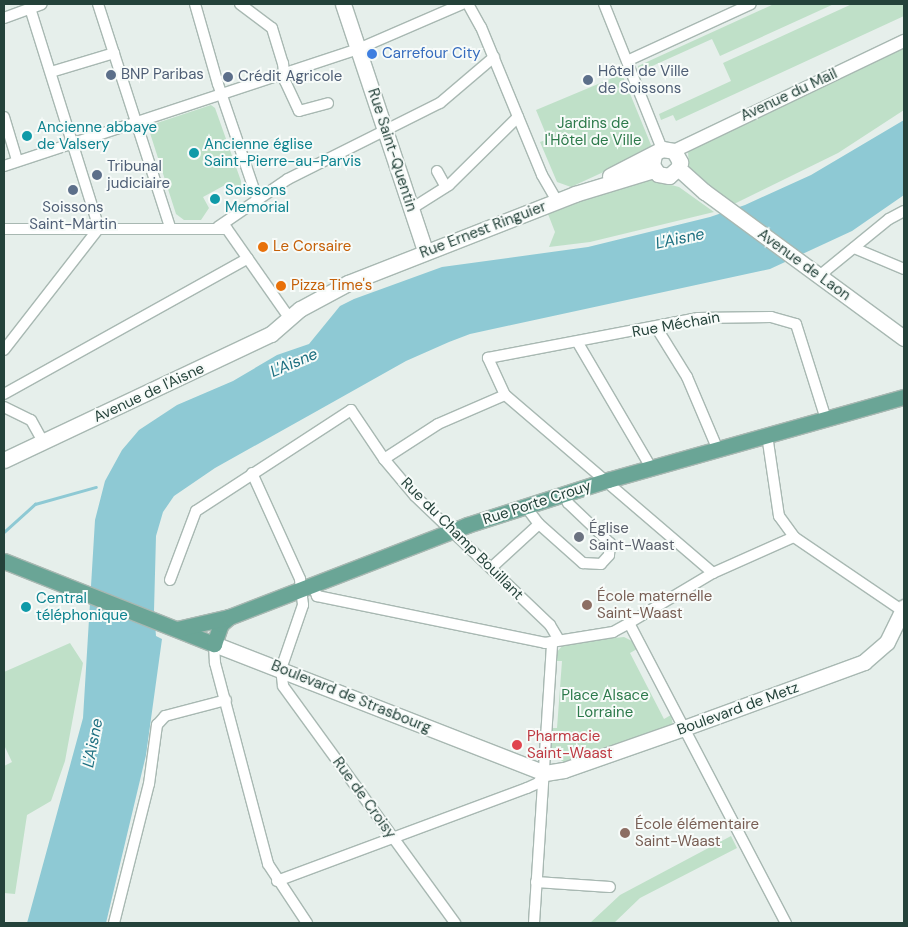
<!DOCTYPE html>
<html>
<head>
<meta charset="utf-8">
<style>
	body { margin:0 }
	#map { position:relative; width:908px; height:927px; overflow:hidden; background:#e6efeb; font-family:"DM Sans",sans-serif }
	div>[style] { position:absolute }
	.green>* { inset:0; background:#bfe0c8 }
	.water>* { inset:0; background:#8ec9d4 }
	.stream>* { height:2.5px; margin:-1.25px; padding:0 1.25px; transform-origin:1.25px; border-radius:1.25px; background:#8ec9d4 }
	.roads { filter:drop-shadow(1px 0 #a8b8b2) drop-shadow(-1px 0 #a8b8b2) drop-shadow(0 1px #a8b8b2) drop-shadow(0 -1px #a8b8b2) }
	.minor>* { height:10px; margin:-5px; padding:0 5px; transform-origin:5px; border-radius:5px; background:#fff }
	.tertiary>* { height:12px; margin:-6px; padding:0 6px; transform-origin:6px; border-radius:6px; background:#fff }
	.secondary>* { height:15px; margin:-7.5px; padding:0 7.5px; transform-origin:7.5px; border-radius:7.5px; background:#fff }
	.primary>* { height:15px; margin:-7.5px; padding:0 7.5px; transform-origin:7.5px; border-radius:7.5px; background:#6aa596 }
	.dots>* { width:14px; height:14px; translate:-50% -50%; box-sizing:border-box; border:2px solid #f7fbf9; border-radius:50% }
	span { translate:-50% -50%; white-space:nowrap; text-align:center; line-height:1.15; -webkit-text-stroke:4px #f7fbf9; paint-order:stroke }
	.shop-label { font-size:15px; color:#366cbe }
	.left { translate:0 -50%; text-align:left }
	.service-label { font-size:15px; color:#4e5e75 }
	.street-label { font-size:15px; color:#24423a }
	.park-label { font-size:15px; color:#2d7a4b }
	.culture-label { font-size:15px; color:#0d838f }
	.food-label { font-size:15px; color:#c56008 }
	.worship-label { font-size:15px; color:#5b616d }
	.education-label { font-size:15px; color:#785e54 }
	.health-label { font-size:15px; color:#be3a42 }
	.water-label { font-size:16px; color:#1c6f80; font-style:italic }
	.frame { position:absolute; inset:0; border:5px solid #24423a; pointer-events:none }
</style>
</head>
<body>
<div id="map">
	<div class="green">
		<div style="clip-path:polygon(774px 4px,834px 4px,720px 56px,712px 39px,639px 72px,638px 66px)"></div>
		<div style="clip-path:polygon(852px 4px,904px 4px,904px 16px,676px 121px,673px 115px,661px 120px,659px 114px,731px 81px,723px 63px)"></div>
		<div style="clip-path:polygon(904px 48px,904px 110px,838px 153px,734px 204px,689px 169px,688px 151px)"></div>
		<div style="clip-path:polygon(622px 74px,651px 145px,649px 151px,571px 187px,557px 182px,540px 142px,548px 139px,536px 110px)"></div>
		<div style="clip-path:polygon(211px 105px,215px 108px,241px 181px,241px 193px,231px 195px,225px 185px,203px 197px,209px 208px,201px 220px,184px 220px,176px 214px,149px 130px,151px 125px)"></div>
		<div style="clip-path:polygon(644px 178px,679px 187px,714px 212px,590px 242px,549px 247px,555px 232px,548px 214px)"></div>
		<div style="clip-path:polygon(624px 637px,632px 641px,637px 649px,630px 653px,664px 719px,671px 715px,673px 725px,570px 767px,549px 751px,550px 728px,557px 728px,562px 661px,554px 661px,555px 654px,565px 643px)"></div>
		<div style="clip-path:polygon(70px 643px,83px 663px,65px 761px,51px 801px,27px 815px,15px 894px,4px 893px,4px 766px,12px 762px,4px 745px,4px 672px)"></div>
		<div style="clip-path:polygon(731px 836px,737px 848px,640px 898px,614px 923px,590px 923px,620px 895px)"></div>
	</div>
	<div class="water">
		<div style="clip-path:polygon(904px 120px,904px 195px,852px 231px,770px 269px,470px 334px,449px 342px,406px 361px,317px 411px,215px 468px,174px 496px,163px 512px,156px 536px,154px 611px,156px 636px,162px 639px,146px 755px,106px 923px,27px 923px,83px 718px,95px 520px,105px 481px,122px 450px,139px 430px,177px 405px,233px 381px,277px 355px,309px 344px,340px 306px,354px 299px,442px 267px,588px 247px,710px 217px,745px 205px,811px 175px)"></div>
	</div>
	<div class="stream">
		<div style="left:4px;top:532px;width:42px;rotate:-42.1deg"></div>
		<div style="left:35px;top:504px;width:63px;rotate:-15.6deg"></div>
	</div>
	<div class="roads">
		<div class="minor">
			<div style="left:98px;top:4px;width:234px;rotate:72.1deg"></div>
			<div style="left:195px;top:4px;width:83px;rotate:74deg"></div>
			<div style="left:218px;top:84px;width:120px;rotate:71.1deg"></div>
			<div style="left:240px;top:4px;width:40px;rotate:37deg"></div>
			<div style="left:272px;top:28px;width:37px;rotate:73deg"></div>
			<div style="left:283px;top:63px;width:18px;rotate:84deg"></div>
			<div style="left:285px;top:81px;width:33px;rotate:65deg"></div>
			<div style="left:299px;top:111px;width:30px;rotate:-15deg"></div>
			<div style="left:468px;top:4px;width:26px;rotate:61deg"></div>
			<div style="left:481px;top:27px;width:160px;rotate:67.6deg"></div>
			<div style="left:542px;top:175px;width:30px;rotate:60deg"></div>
			<div style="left:604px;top:4px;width:156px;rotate:68.2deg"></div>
			<div style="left:30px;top:8px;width:231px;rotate:72.6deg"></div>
			<div style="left:4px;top:18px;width:40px;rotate:-20.2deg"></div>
			<div style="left:627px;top:61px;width:136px;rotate:-24.7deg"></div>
			<div style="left:51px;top:72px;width:66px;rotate:-16.8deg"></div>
			<div style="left:4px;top:117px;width:45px;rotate:73.2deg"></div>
			<div style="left:4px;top:166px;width:373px;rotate:-18.3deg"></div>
			<div style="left:358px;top:49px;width:113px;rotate:-23.4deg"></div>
			<div style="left:437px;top:171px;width:18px;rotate:61deg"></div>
			<div style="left:411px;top:209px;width:45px;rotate:-32.3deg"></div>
			<div style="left:449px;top:185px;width:97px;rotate:-44.6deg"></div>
			<div style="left:218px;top:227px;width:85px;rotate:-34.4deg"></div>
			<div style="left:288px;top:179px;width:170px;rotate:-26.6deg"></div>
			<div style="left:440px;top:103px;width:71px;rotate:-40.4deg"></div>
			<div style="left:4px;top:229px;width:223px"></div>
			<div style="left:227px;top:229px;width:110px;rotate:55deg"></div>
			<div style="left:854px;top:248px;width:54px;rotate:22.8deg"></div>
			<div style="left:819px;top:276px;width:90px;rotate:-39.2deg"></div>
			<div style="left:889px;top:219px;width:17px;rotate:-28deg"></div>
			<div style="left:656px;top:327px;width:59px;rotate:58.2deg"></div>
			<div style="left:687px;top:377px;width:79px;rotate:67deg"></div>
			<div style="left:578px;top:343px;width:146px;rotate:59.6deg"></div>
			<div style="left:4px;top:350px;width:155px;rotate:-52.1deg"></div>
			<div style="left:4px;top:394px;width:279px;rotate:-29.1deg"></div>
			<div style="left:4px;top:407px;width:30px;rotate:26deg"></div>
			<div style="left:31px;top:420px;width:25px;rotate:61deg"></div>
			<div style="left:767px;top:435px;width:82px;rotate:81.6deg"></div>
			<div style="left:779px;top:516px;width:26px;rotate:54deg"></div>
			<div style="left:794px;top:537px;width:132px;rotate:34.2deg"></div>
			<div style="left:384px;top:459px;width:64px;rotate:-32.9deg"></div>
			<div style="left:438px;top:424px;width:73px;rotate:-23.4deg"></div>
			<div style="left:252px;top:473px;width:116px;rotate:65.6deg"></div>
			<div style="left:300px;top:579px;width:11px;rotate:85deg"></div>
			<div style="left:301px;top:590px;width:15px;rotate:82deg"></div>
			<div style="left:303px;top:605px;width:68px;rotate:109deg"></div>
			<div style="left:281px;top:669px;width:17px;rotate:83deg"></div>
			<div style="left:283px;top:686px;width:293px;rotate:54deg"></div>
			<div style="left:526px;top:507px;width:21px;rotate:53deg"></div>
			<div style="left:539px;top:524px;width:59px;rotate:41.6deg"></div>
			<div style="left:583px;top:563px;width:18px;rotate:3deg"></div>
			<div style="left:601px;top:564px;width:12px;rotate:-48deg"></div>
			<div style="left:609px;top:555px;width:12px;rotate:-85deg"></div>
			<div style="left:610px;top:543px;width:58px;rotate:-136.4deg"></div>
			<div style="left:568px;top:503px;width:9px;rotate:-111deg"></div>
			<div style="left:491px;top:568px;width:65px;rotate:-42.5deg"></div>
			<div style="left:713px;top:573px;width:274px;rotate:-139.4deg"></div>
			<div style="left:505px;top:395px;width:41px;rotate:-114.7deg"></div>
			<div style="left:488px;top:358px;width:214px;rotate:-10.8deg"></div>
			<div style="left:698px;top:318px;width:73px;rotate:-0.8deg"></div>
			<div style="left:771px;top:317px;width:26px;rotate:16deg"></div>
			<div style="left:796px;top:324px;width:100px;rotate:72.5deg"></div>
			<div style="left:170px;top:580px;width:74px;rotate:-69.4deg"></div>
			<div style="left:196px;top:511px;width:185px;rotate:-33.1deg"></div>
			<div style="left:351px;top:410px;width:59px;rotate:56deg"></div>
			<div style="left:384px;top:459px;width:48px;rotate:50deg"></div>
			<div style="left:415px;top:496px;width:187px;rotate:43.7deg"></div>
			<div style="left:550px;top:625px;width:17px;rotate:59deg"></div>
			<div style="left:313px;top:586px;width:11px;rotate:68deg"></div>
			<div style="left:317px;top:596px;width:233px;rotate:11.6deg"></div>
			<div style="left:545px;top:643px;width:69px;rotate:-9.2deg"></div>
			<div style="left:613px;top:632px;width:18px;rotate:-29deg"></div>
			<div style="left:629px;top:623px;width:339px;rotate:62.4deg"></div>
			<div style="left:629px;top:623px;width:98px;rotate:-30.8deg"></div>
			<div style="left:713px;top:573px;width:89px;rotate:-24deg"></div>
			<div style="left:214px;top:644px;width:19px;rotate:87deg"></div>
			<div style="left:215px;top:663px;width:208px;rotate:75.2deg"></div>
			<div style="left:268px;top:864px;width:71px;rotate:56.5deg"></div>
			<div style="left:277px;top:881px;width:267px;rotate:-20.4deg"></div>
			<div style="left:527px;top:788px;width:12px;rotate:-24deg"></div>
			<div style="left:538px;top:783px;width:12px;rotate:-55deg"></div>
			<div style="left:536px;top:882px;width:74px;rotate:3.9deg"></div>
			<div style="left:114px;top:923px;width:143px;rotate:-75.9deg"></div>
			<div style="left:149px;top:784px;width:60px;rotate:-82.3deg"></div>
			<div style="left:157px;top:725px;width:12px;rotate:-48deg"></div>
			<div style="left:165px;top:716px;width:63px;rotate:-14.7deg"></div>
			<div style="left:534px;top:923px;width:282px;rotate:-86.3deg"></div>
		</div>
		<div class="tertiary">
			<div style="left:674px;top:151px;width:255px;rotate:-25.6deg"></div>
		</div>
		<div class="secondary">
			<div style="left:343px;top:4px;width:260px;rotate:71.6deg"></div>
			<div style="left:678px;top:168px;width:36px;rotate:42deg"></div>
			<div style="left:705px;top:192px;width:247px;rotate:36.3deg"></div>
			<div style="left:610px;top:176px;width:59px;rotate:-27.4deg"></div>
			<div style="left:662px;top:149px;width:12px;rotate:9deg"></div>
			<div style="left:674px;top:151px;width:13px;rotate:61deg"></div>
			<div style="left:680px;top:162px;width:6px;rotate:108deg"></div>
			<div style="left:678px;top:168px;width:12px;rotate:138deg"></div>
			<div style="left:669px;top:176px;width:11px;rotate:-170deg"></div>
			<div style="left:658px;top:174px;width:11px;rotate:-124deg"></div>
			<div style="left:652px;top:165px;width:10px;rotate:-79deg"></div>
			<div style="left:4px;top:460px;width:295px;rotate:-25.3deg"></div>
			<div style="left:271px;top:334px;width:38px;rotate:-41deg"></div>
			<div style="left:300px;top:309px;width:55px;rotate:-28.4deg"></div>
			<div style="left:348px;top:283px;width:244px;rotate:-21.4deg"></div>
			<div style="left:575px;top:194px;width:83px;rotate:-16.9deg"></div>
			<div style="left:214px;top:644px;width:355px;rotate:21.3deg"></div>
			<div style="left:545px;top:773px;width:19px;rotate:-9deg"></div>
			<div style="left:564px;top:770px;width:127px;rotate:-19.3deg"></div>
			<div style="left:684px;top:728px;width:192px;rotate:-20.1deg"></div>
			<div style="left:864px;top:662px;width:30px;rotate:-41deg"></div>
			<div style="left:887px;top:642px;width:39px;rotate:-64deg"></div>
		</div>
		<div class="primary">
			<div style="left:4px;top:561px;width:226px;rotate:21.6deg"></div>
			<div style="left:214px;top:644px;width:21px;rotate:-71deg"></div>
			<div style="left:221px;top:624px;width:11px;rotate:-41deg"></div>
			<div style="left:177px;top:629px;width:53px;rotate:-13deg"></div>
			<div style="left:229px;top:617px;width:255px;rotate:-21.1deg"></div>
			<div style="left:467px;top:525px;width:148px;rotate:-17.7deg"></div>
			<div style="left:608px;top:480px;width:307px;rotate:-15.7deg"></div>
		</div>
	</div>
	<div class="dots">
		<div style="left:372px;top:54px;background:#3f7fe0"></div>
		<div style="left:111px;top:75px;background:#5c6f8a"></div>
		<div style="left:228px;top:77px;background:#5c6f8a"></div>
		<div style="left:588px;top:80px;background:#5c6f8a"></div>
		<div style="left:27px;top:136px;background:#0f9aa8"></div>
		<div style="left:194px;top:153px;background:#0f9aa8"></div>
		<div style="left:97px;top:175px;background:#5c6f8a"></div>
		<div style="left:73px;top:190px;background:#5c6f8a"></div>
		<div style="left:215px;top:199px;background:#0f9aa8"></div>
		<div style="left:263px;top:247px;background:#e8710a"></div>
		<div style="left:281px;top:286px;background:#e8710a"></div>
		<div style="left:579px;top:537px;background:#6b7280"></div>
		<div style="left:587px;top:605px;background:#8d6e63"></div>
		<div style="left:26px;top:607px;background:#0f9aa8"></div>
		<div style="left:517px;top:745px;background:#e0444e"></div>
		<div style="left:625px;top:833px;background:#8d6e63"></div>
	</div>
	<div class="shop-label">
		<span class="left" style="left:382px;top:54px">Carrefour City</span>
	</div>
	<div class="service-label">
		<span class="left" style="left:598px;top:80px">Hôtel de Ville<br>de Soissons</span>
		<span class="left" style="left:121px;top:75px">BNP Paribas</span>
		<span class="left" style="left:238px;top:77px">Crédit Agricole</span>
		<span class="left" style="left:107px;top:175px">Tribunal<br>judiciaire</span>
		<span style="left:73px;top:216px">Soissons<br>Saint-Martin</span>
	</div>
	<div class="street-label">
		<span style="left:789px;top:95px;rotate:-25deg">Avenue du Mail</span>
		<span style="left:392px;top:150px;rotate:72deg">Rue Saint-Quentin</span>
		<span style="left:483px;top:230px;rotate:-21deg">Rue Ernest Ringuier</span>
		<span style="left:804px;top:265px;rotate:36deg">Avenue de Laon</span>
		<span style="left:676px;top:325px;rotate:-10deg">Rue Méchain</span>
		<span style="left:149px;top:393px;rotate:-25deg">Avenue de l'Aisne</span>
		<span style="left:537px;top:503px;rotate:-18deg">Rue Porte Crouy</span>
		<span style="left:462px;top:539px;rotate:45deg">Rue du Champ Bouillant</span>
		<span style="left:351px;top:697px;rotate:22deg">Boulevard de Strasbourg</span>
		<span style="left:738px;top:709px;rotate:-20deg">Boulevard de Metz</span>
		<span style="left:364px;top:798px;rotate:54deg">Rue de Croisy</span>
	</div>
	<div class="park-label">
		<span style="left:593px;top:132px">Jardins de<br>l'Hôtel de Ville</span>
		<span style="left:605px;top:704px">Place Alsace<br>Lorraine</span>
	</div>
	<div class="culture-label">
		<span class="left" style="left:37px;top:136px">Ancienne abbaye<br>de Valsery</span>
		<span class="left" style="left:204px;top:153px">Ancienne église<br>Saint-Pierre-au-Parvis</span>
		<span class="left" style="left:225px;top:199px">Soissons<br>Memorial</span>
		<span class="left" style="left:36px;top:607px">Central<br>téléphonique</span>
	</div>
	<div class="food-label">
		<span class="left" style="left:273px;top:247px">Le Corsaire</span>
		<span class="left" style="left:291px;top:286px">Pizza Time's</span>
	</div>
	<div class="worship-label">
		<span class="left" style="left:589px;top:537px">Église<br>Saint-Waast</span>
	</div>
	<div class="education-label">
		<span class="left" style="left:597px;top:605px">École maternelle<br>Saint-Waast</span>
		<span class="left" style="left:635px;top:833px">École élémentaire<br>Saint-Waast</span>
	</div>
	<div class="health-label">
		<span class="left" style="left:527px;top:745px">Pharmacie<br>Saint-Waast</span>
	</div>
	<div class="water-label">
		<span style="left:680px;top:239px;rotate:-12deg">L'Aisne</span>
		<span style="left:294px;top:363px;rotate:-23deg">L'Aisne</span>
		<span style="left:93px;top:743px;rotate:-79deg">L'Aisne</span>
	</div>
	<div class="frame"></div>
</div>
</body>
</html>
